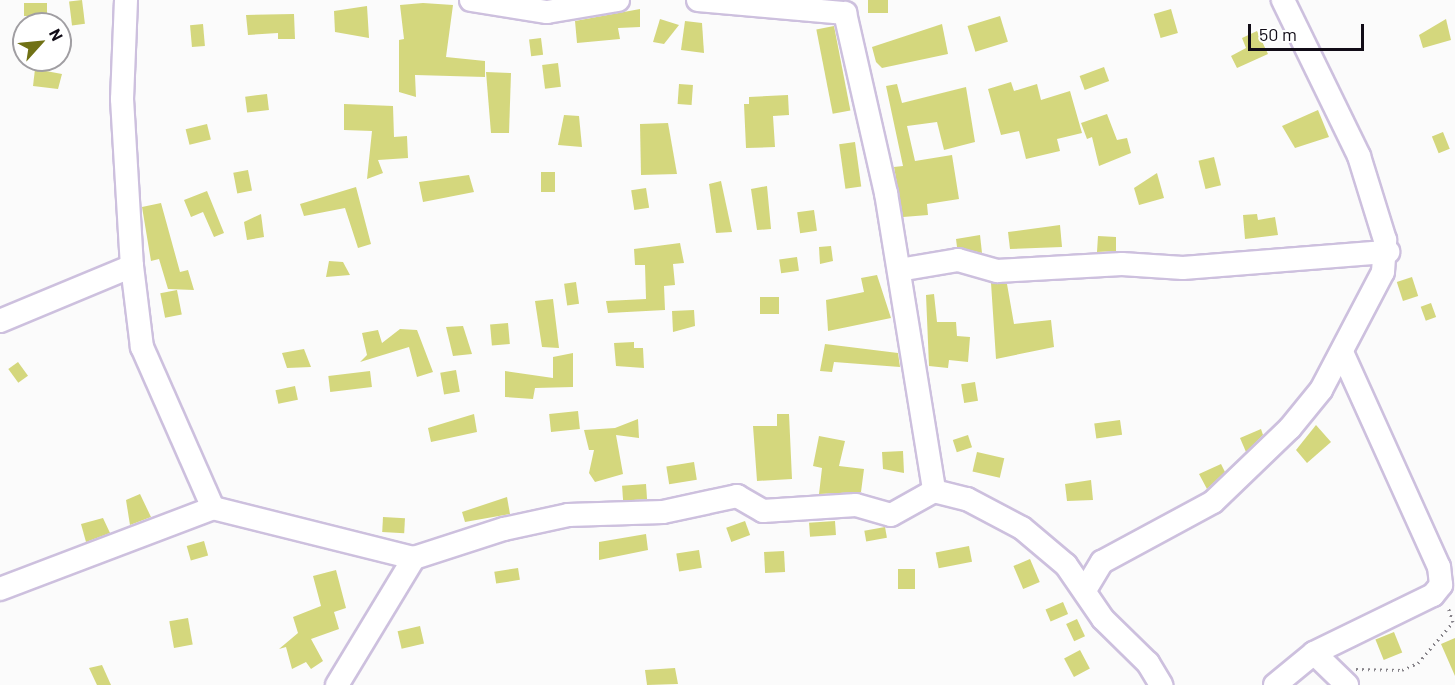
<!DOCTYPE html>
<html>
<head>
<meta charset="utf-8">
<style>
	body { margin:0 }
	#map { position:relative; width:1455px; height:685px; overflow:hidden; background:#fbfbfb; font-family:Barlow,sans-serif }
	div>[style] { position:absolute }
	.building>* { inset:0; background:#d4d77d; transform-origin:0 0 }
	.path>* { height:3px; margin-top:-1.5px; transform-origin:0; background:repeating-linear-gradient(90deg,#868389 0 1.5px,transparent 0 6px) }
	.roads { filter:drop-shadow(2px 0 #cdc0de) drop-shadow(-2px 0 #cdc0de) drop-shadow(0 2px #cdc0de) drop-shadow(0 -2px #cdc0de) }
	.minor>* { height:22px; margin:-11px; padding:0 11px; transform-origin:11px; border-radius:11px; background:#fff }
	span { translate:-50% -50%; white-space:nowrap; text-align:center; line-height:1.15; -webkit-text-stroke:6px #fff; paint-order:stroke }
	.north { position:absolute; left:12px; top:12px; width:60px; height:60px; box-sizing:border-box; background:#fff; border:2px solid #a09ea2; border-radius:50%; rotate:63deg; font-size:16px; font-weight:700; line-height:24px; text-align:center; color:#110c17 }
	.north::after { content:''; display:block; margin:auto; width:21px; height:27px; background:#707115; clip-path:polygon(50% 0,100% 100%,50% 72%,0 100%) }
	.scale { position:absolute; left:1248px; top:24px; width:116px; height:27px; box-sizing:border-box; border:3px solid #110c17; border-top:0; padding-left:8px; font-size:18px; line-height:21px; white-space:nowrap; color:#110c17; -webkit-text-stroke:4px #fff; paint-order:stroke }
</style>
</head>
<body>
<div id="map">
	<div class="building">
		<div style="left:82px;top:0;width:24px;height:13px;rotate:83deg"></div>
		<div style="left:868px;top:0;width:20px;height:13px"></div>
		<div style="left:47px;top:3px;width:13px;height:23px;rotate:90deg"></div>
		<div style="clip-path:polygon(423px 3px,453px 5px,446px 57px,485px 61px,485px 77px,415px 75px,416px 97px,399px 92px,399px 40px,404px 39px,400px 5px)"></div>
		<div style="clip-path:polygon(367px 6px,369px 38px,335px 32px,334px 11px)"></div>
		<div style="clip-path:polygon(640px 9px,640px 27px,618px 28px,620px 39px,577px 43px,575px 21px)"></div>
		<div style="left:1171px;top:9px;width:25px;height:18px;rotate:74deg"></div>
		<div style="clip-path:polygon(294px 14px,295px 39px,278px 39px,278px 33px,248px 35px,246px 15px)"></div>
		<div style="left:1000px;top:16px;width:27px;height:34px;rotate:73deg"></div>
		<div style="clip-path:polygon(660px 19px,679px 25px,664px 44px,653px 42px)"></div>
		<div style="clip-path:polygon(1446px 19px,1451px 40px,1423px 48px,1419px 35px)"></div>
		<div style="clip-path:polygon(685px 21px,702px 23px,704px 53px,681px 50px)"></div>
		<div style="left:203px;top:24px;width:22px;height:13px;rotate:85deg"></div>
		<div style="clip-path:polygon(942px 24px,948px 54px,882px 68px,876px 62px,872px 47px)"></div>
		<div style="left:834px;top:26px;width:86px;height:18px;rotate:79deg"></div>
		<div style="clip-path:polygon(1257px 31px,1268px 54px,1237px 68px,1231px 56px,1246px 48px,1242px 38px)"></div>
		<div style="left:541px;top:38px;width:17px;height:12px;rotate:83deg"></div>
		<div style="left:558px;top:63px;width:24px;height:16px;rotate:83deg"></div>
		<div style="left:1104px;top:67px;width:15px;height:26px;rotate:70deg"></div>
		<div style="clip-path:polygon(35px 69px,62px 74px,58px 89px,33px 86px)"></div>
		<div style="clip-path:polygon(486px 72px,511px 73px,509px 133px,491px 133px)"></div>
		<div style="clip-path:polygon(1011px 82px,1014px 91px,1037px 84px,1041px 100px,1070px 91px,1082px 133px,1057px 139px,1060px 151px,1026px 159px,1019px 131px,1001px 135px,988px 89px)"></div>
		<div style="left:679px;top:84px;width:14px;height:20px;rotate:4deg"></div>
		<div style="clip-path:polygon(897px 84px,902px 103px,966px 87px,975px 142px,944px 150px,937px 122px,907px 126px,915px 161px,952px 155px,959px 199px,927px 204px,928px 215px,903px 217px,894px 167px,903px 166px,886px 86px)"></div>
		<div style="left:267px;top:94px;width:16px;height:22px;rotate:83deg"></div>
		<div style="clip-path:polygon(788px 95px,789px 115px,773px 116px,775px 147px,746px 148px,744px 104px,749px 104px,749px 97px)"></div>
		<div style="clip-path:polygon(344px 104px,393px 106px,394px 137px,407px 136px,408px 158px,378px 160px,383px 173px,367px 179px,372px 131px,344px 130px)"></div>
		<div style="clip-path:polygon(1318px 110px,1329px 137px,1295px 148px,1282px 126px)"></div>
		<div style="clip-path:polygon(1107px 114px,1117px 140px,1127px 138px,1131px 153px,1099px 166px,1092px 137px,1087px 139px,1081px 123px)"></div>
		<div style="clip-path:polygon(564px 115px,579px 116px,582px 147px,558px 145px)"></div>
		<div style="clip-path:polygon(668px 123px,677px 174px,641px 175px,640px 124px)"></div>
		<div style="left:207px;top:124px;width:16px;height:22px;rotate:76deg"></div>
		<div style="left:1443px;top:132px;width:18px;height:12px;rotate:68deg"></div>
		<div style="left:855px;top:142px;width:45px;height:16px;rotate:82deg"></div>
		<div style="left:1214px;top:157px;width:29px;height:16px;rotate:76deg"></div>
		<div style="left:248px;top:170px;width:21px;height:15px;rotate:79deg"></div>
		<div style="left:541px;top:172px;width:14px;height:20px"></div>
		<div style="clip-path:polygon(1157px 173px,1164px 198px,1139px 205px,1134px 188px)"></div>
		<div style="clip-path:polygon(469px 175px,474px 192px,423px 202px,419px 182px)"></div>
		<div style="clip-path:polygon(721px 181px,732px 232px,716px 233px,709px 184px)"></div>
		<div style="clip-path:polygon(767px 186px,771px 229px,757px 230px,751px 189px)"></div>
		<div style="clip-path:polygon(356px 187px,371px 244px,358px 248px,345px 208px,304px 216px,300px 204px)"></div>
		<div style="left:646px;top:188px;width:20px;height:15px;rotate:81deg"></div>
		<div style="clip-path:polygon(207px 191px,224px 233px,214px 237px,203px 212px,191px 217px,184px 200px)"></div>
		<div style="clip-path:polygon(161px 203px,180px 272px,188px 270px,194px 290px,168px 289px,159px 259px,151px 261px,142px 207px)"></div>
		<div style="left:814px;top:210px;width:21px;height:17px;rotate:82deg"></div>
		<div style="clip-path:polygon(261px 214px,264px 237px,247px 240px,244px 222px)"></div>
		<div style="clip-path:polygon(1257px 214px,1258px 220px,1275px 217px,1278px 235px,1245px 239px,1243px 215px)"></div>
		<div style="clip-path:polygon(1060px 225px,1062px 247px,1010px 249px,1008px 232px)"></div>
		<div style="clip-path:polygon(980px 235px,982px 253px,957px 247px,956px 239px)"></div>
		<div style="clip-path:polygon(1098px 236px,1116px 237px,1116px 251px,1097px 252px)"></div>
		<div style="clip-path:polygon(680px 243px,684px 263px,673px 264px,675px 285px,664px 286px,665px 310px,608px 313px,606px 301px,646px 299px,645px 265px,635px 265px,634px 249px)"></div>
		<div style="clip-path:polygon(831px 246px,833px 261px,820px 264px,819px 247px)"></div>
		<div style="left:797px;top:257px;width:14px;height:18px;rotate:82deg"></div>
		<div style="clip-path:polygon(329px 261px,343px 262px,350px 275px,326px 277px)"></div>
		<div style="clip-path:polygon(877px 275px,891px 318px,828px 331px,826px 300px,864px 292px,861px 278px)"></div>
		<div style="left:1412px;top:277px;width:20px;height:16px;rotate:72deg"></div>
		<div style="left:576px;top:282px;width:22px;height:12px;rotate:82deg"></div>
		<div style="clip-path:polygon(991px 283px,1007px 284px,1014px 324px,1051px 320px,1054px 347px,996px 359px)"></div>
		<div style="left:177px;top:290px;width:25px;height:17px;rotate:79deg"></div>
		<div style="clip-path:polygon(934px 294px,937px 322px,956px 322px,957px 336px,970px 337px,968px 362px,949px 360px,948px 368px,929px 366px,926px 295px)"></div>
		<div style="left:760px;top:297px;width:19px;height:17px"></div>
		<div style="clip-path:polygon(553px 299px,559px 348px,542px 347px,535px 301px)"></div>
		<div style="left:1431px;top:303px;width:15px;height:11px;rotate:70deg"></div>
		<div style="clip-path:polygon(694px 310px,695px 326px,673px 332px,672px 311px)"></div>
		<div style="left:508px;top:323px;width:21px;height:18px;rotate:85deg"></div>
		<div style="clip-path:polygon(463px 326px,472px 354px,453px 356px,446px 327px)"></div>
		<div style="clip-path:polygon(400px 329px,417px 330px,433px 372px,417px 377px,409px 347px,360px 362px,367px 355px,362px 333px,378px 330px,382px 343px)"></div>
		<div style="clip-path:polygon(634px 342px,634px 348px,643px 348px,644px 368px,616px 366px,614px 343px)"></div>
		<div style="clip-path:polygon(825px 344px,898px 353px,900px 367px,834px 362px,832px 372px,820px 371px)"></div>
		<div style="clip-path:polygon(304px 349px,311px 367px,287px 368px,282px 353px)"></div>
		<div style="clip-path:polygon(573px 353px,573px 387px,535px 388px,533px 399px,505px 397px,505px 371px,553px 378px,553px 357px)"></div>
		<div style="left:18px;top:362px;width:17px;height:12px;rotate:54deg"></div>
		<div style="left:456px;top:370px;width:22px;height:16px;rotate:80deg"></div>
		<div style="left:370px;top:371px;width:16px;height:42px;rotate:83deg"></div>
		<div style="left:975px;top:382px;width:19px;height:14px;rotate:81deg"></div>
		<div style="left:295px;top:386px;width:14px;height:20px;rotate:78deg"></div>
		<div style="left:578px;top:411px;width:18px;height:29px;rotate:84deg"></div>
		<div style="clip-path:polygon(474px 414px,477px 432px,431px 442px,428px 428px)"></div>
		<div style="clip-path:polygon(777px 414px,789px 414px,792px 479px,757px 481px,753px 426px,777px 426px)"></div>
		<div style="clip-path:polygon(638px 419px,639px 438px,616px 435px,623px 474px,595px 482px,589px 473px,594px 450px,589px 450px,584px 430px,615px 428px)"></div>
		<div style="left:1120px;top:420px;width:15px;height:26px;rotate:82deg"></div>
		<div style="clip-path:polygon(1316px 425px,1331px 442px,1307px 463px,1296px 450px)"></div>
		<div style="clip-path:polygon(1261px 429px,1263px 435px,1246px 452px,1240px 438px)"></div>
		<div style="left:968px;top:435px;width:13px;height:16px;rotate:72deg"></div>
		<div style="clip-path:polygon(819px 436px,845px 441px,839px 466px,864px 469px,861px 492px,819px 494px,822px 468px,813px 466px)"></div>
		<div style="clip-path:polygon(903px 451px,904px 473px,883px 469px,882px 452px)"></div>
		<div style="left:977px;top:452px;width:28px;height:20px;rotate:13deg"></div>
		<div style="left:694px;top:462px;width:18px;height:28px;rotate:81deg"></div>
		<div style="clip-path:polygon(1221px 464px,1225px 472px,1207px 489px,1199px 474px)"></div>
		<div style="clip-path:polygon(1091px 480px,1093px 500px,1067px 501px,1065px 484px)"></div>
		<div style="left:646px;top:484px;width:15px;height:24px;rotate:86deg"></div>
		<div style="clip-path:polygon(140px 494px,151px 517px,130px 525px,126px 500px)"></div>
		<div style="clip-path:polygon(507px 497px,510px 514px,465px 522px,462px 512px)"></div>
		<div style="left:383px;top:517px;width:22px;height:15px;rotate:3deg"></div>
		<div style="clip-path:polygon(103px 518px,110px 533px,86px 542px,81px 524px)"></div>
		<div style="left:745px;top:521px;width:15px;height:20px;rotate:70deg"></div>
		<div style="left:835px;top:521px;width:14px;height:26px;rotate:86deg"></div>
		<div style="left:885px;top:527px;width:11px;height:21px;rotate:80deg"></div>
		<div style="clip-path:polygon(646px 534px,648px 550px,599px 560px,599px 542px)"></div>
		<div style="left:204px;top:541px;width:15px;height:18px;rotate:74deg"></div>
		<div style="left:969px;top:546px;width:16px;height:34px;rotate:79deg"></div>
		<div style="left:699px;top:550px;width:18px;height:23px;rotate:81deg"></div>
		<div style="left:784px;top:551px;width:21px;height:20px;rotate:87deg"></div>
		<div style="left:1030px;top:559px;width:25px;height:18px;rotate:67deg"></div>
		<div style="left:518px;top:568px;width:12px;height:24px;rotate:81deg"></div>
		<div style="left:915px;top:569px;width:20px;height:17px;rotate:90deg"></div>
		<div style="clip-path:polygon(336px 570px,346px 608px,334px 612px,339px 629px,311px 639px,323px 661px,311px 669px,306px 662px,292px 669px,286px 647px,279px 649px,298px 633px,293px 617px,321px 606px,313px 576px)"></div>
		<div style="left:1063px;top:602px;width:13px;height:19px;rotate:67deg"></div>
		<div style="left:188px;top:618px;width:27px;height:19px;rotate:80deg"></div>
		<div style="left:1077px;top:619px;width:19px;height:12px;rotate:65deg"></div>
		<div style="left:420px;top:626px;width:18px;height:23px;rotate:77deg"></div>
		<div style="left:1394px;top:632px;width:22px;height:20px;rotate:68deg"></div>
		<div style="clip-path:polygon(1455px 638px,1455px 676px,1441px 644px)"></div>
		<div style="left:1080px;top:650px;width:21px;height:18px;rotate:62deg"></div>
		<div style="clip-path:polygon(102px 665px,111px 685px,97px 685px,89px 668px)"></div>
		<div style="clip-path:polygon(675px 668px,678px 684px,647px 685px,645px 670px)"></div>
	</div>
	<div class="path">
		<div style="left:1356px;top:669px;width:46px;rotate:1.2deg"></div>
		<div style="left:1402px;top:670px;width:17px;rotate:-24deg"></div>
		<div style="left:1418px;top:663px;width:54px;rotate:-49.5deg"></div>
		<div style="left:1453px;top:622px;width:16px;rotate:-108deg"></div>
	</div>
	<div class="roads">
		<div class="minor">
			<div style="left:126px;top:0;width:99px;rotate:92.3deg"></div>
			<div style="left:122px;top:99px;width:167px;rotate:86.6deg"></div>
			<div style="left:471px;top:0;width:77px;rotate:9deg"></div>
			<div style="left:547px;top:12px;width:72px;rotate:-9.6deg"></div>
			<div style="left:698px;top:0;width:148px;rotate:5.1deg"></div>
			<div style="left:845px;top:13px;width:185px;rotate:77.2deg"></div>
			<div style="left:886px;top:193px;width:302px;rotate:80.8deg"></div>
			<div style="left:899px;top:270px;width:60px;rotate:-9.6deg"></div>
			<div style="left:958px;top:260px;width:41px;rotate:15.8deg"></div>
			<div style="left:997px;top:271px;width:125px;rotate:-3.2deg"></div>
			<div style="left:1122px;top:264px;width:61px;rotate:3.8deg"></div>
			<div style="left:1183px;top:268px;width:206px;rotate:-4.5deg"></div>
			<div style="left:0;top:321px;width:143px;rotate:-22.6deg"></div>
			<div style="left:132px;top:266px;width:82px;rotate:83deg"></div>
			<div style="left:142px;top:347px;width:176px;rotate:66.2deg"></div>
			<div style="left:213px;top:508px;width:207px;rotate:14deg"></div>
			<div style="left:414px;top:558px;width:95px;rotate:-17.9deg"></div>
			<div style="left:504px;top:529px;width:66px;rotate:-12.3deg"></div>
			<div style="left:568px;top:515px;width:95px;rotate:-1.8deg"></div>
			<div style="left:663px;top:512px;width:76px;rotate:-12.2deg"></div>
			<div style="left:737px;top:496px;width:30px;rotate:30deg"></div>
			<div style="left:763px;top:511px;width:93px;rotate:-3.7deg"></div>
			<div style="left:856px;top:505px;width:36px;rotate:16deg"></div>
			<div style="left:891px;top:515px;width:49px;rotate:-29.2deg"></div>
			<div style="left:934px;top:491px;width:34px;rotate:14deg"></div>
			<div style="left:967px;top:499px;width:62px;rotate:27.8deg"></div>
			<div style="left:1022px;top:528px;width:57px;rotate:40.1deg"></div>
			<div style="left:1066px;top:565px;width:65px;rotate:55.6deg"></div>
			<div style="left:1103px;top:619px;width:63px;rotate:44.4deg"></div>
			<div style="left:1148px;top:663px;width:26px;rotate:59deg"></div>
			<div style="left:0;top:589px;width:228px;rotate:-20.8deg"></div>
			<div style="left:1085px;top:590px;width:33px;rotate:-59deg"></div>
			<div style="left:1102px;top:562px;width:126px;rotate:-28.4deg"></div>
			<div style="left:1213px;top:502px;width:107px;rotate:-43.9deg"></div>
			<div style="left:1290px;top:428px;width:49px;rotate:-50.8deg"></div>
			<div style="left:1321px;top:390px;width:133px;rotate:-62.3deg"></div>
			<div style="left:1383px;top:272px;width:32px;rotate:-86deg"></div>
			<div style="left:1385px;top:240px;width:88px;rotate:-107.2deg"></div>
			<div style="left:1359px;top:156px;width:174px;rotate:-116deg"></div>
			<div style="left:1314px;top:653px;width:132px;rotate:-26deg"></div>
			<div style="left:1433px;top:595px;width:13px;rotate:-51deg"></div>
			<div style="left:1441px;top:585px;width:18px;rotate:-96deg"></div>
			<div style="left:1439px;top:567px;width:236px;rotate:-114.3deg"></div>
			<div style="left:337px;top:685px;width:149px;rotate:-58.8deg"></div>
			<div style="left:1275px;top:685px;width:50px;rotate:-39.4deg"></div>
			<div style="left:1314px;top:653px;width:46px;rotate:44.1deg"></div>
		</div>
	</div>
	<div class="north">N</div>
	<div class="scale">50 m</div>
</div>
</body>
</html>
